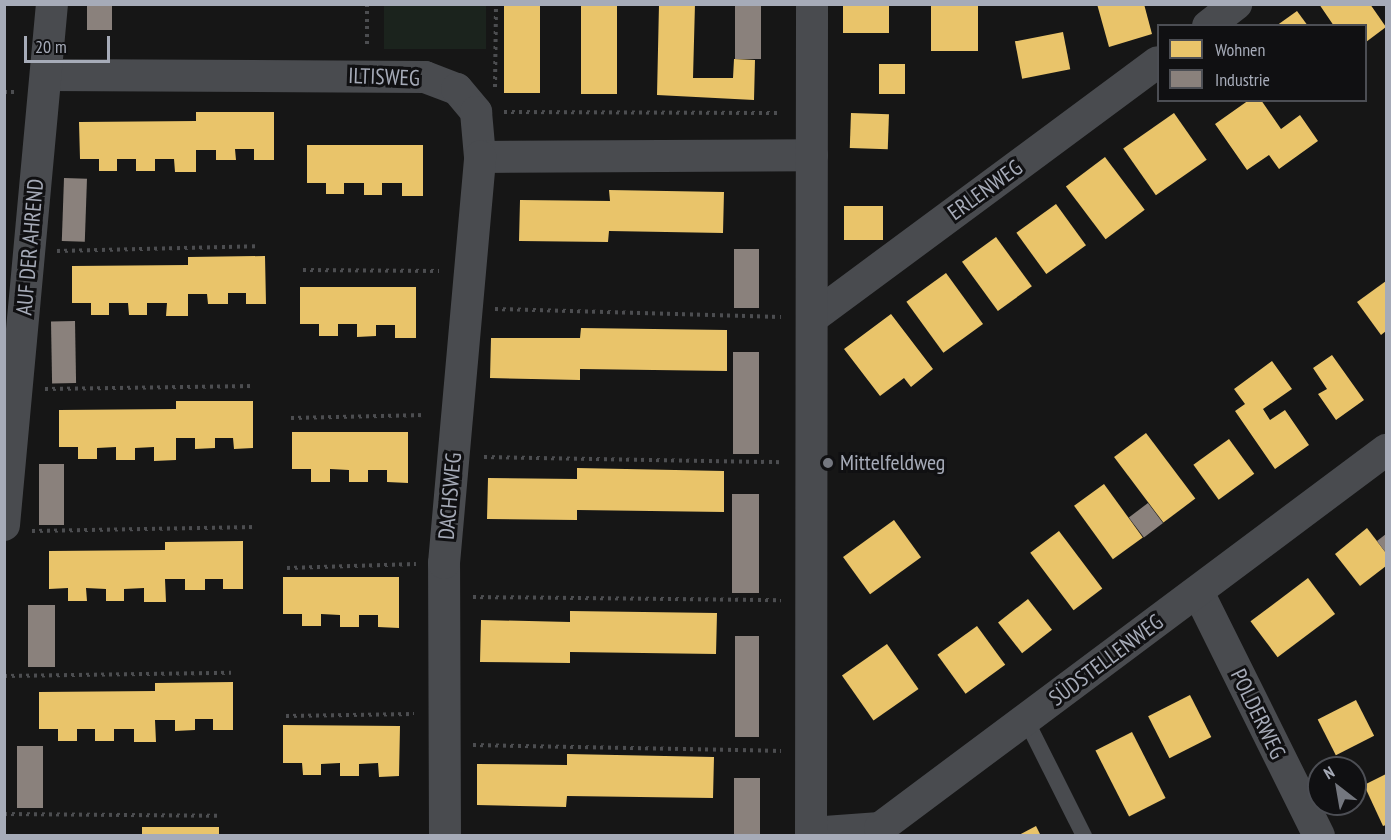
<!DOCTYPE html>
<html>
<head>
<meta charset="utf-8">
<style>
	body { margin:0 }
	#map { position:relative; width:1391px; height:840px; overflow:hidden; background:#161616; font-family:"PT Sans Narrow",sans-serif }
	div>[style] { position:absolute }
	.green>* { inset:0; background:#1b231d; transform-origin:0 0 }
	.homes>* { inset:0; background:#e9c46a; transform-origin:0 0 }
	.industry>* { inset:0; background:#8a817c; transform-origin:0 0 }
	.path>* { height:4px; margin-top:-2px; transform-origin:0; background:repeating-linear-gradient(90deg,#4c4d50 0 3px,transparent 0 7.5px) }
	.lane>* { height:16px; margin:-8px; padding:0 8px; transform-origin:8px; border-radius:8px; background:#494b4f }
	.street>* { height:32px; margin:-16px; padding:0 16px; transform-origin:16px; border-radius:16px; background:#494b4f }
	.dots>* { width:16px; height:16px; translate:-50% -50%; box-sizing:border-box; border:3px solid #101012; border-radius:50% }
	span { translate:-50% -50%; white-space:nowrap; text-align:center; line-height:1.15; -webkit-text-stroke:6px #101012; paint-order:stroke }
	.street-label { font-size:22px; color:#a6abb8 }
	.poi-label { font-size:22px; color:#a6abb8 }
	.left { translate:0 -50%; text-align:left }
	.frame { position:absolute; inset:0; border:6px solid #a6abb8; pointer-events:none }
	.legend { position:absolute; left:1157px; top:24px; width:210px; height:78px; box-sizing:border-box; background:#101012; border:2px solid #4c4e54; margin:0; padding:8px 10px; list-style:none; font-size:18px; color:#a6abb8 }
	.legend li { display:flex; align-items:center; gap:12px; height:30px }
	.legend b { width:30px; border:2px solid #4c4e54 }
	.north { position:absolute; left:1307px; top:756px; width:60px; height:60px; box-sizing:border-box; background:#101012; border:2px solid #4c4e54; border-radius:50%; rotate:329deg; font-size:16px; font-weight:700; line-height:24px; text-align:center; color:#a6abb8 }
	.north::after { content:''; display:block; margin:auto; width:21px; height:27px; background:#74777f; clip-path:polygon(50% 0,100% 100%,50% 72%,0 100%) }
	.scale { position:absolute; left:24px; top:36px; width:86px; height:27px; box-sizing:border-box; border:3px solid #a6abb8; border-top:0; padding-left:8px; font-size:18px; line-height:21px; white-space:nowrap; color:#a6abb8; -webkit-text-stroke:4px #101012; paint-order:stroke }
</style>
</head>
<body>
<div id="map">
	<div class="green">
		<div style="left:384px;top:5px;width:102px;height:44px"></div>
	</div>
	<div class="homes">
		<div style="left:504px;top:4px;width:36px;height:89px"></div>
		<div style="left:581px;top:4px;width:36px;height:90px"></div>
		<div style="clip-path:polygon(659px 4px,695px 4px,693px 78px,733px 78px,734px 59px,755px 60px,754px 100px,657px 95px)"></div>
		<div style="left:843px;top:4px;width:46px;height:29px"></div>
		<div style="left:931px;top:4px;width:47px;height:47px"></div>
		<div style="clip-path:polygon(1097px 4px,1144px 4px,1152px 34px,1109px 47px)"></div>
		<div style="clip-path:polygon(1319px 4px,1370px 4px,1386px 27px,1366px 42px,1366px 26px,1334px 26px)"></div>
		<div style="clip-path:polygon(1297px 11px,1308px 26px,1276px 26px)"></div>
		<div style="left:1063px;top:32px;width:38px;height:49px;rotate:79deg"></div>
		<div style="left:879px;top:64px;width:26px;height:30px"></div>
		<div style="clip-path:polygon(1249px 100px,1261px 100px,1281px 129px,1300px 115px,1318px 141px,1279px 169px,1269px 155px,1247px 170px,1215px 124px)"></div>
		<div style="clip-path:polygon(196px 112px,274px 112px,274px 160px,254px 160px,254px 149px,235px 149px,236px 160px,216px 160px,216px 150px,196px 150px,196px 172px,175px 172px,174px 159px,155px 159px,155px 171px,136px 171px,136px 159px,117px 159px,117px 171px,99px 171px,99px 159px,80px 159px,79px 122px,196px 121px)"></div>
		<div style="left:851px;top:113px;width:38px;height:35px;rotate:2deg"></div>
		<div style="left:1174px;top:113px;width:57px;height:62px;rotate:55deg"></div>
		<div style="clip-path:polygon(307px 145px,423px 145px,423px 196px,402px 196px,402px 183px,382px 183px,382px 195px,364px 195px,364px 183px,344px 183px,344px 194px,326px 194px,326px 183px,307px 183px)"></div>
		<div style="left:1105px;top:157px;width:66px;height:49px;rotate:53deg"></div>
		<div style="clip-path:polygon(609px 190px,724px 192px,723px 233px,609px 231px,608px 242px,519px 241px,520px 200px,610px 201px)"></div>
		<div style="left:1056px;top:204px;width:51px;height:49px;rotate:54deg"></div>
		<div style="left:844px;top:206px;width:39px;height:34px"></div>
		<div style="left:996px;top:237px;width:61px;height:42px;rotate:54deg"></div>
		<div style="clip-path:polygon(265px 256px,266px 304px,246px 304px,246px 293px,228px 293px,228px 304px,208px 304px,207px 294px,188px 294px,188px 316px,166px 316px,167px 303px,147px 303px,147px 315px,129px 315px,128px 303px,109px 303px,109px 315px,91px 315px,91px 303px,72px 303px,72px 266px,188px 265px,188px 257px)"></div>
		<div style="left:946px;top:273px;width:63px;height:49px;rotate:54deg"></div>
		<div style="clip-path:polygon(1386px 281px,1386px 331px,1381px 335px,1357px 302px)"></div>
		<div style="clip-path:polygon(300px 287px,416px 287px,416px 338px,395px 338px,395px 325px,376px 325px,376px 336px,357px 337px,357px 324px,338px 324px,338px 336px,319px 336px,319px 324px,300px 324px)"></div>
		<div style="clip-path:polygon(891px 314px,933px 369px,911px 387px,904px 378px,880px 396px,844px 349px)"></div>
		<div style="clip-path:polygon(581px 328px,727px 330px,727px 371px,580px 369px,580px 380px,490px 378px,491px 338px,580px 338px)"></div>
		<div style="clip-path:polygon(1332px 355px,1364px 400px,1336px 420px,1318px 394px,1327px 389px,1313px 368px)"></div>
		<div style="clip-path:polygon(1272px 361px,1292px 389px,1263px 409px,1270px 420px,1285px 410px,1309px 445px,1275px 469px,1235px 411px,1245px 404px,1234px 389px)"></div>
		<div style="clip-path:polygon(176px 401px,253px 401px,253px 448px,234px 449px,233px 438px,215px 438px,215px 448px,195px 449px,195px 438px,176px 438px,176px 460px,154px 461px,154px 447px,135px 448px,135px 460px,116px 460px,116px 447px,97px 448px,97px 459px,78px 459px,78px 447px,59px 447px,59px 410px,176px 409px)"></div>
		<div style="clip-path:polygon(292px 432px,408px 432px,408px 483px,387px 482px,387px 470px,368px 470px,368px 482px,349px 482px,349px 470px,330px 469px,330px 482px,311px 482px,311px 469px,292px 469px)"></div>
		<div style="left:1146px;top:433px;width:82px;height:40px;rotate:53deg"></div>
		<div style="left:1229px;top:439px;width:43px;height:44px;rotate:54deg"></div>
		<div style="clip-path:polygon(577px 468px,724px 471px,724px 512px,577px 510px,577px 520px,487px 519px,488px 478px,577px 479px)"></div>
		<div style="left:1104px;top:484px;width:66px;height:37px;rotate:54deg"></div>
		<div style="left:894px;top:520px;width:46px;height:63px;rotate:54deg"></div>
		<div style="clip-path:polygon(1367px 528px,1386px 553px,1386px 566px,1360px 586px,1335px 554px)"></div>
		<div style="left:1059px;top:531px;width:72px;height:36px;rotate:53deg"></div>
		<div style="clip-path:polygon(243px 541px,243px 589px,223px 589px,223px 579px,205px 579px,205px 590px,185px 590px,185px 579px,165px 579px,166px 602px,144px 602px,144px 588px,124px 589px,124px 601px,106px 601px,106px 589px,86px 588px,87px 601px,68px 601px,68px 588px,49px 589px,49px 551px,165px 550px,165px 542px)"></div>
		<div style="clip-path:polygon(283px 577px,399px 577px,399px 628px,378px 627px,378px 615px,359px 615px,359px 627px,340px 627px,340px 615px,321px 614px,321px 626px,302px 626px,302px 614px,283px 614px)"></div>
		<div style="left:1308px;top:578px;width:45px;height:72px;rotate:53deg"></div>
		<div style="left:1028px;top:599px;width:39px;height:38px;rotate:52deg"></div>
		<div style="clip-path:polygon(570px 611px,717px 613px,716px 654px,570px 652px,570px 663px,480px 662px,481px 620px,570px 622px)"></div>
		<div style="left:977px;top:626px;width:48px;height:49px;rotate:54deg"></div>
		<div style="left:887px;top:644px;width:55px;height:55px;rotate:55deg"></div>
		<div style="clip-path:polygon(233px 682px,233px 730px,213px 730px,213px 719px,195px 719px,195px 730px,175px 731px,175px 720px,155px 720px,156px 742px,134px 742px,134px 729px,114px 729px,114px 741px,95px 741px,95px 729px,77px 729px,77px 741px,58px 741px,58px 729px,39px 729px,39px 692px,155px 691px,155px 683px)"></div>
		<div style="left:1190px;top:695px;width:47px;height:47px;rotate:63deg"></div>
		<div style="left:1356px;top:700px;width:40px;height:43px;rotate:63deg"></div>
		<div style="clip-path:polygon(283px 725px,400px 726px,399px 776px,379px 777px,378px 763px,359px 764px,359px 776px,340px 776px,340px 763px,321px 764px,321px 775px,303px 775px,302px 763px,283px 763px)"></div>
		<div style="left:1132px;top:732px;width:74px;height:41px;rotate:63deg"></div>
		<div style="clip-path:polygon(567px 754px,714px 757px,713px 798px,567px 796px,566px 807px,477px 805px,477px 764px,567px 765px)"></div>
		<div style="clip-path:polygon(1386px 774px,1386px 825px,1383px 826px,1364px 785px)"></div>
		<div style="clip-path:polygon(1036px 826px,1041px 836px,1017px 836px)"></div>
		<div style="left:142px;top:827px;width:77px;height:9px"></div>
	</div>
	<div class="industry">
		<div style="left:87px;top:4px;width:25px;height:26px"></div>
		<div style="left:735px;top:4px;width:26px;height:55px"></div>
		<div style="left:64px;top:178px;width:23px;height:63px;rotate:2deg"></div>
		<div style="left:734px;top:249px;width:25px;height:59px"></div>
		<div style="left:75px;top:321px;width:62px;height:24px;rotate:89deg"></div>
		<div style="left:733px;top:352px;width:26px;height:102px"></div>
		<div style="left:39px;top:464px;width:25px;height:61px"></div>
		<div style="left:732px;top:494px;width:27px;height:99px"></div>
		<div style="left:1148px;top:503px;width:25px;height:24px;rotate:53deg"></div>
		<div style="clip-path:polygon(1386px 534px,1386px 553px,1377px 541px)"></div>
		<div style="left:28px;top:605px;width:27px;height:62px"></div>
		<div style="left:735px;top:636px;width:24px;height:101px"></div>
		<div style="left:17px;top:746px;width:26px;height:62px"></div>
		<div style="left:734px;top:778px;width:26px;height:58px"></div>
	</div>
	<div class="path">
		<div style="left:367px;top:4px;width:45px;rotate:90deg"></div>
		<div style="left:495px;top:87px;width:83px;rotate:-89.3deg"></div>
		<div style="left:4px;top:92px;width:10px"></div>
		<div style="left:504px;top:112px;width:277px;rotate:0.2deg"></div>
		<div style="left:57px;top:251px;width:199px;rotate:-1.4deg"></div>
		<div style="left:303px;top:270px;width:136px;rotate:0.4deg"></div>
		<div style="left:495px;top:309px;width:286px;rotate:1.6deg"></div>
		<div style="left:45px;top:389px;width:209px;rotate:-0.8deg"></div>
		<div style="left:291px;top:418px;width:135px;rotate:-1.3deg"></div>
		<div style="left:484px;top:457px;width:298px;rotate:1deg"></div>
		<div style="left:32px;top:531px;width:225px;rotate:-1deg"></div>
		<div style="left:287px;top:568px;width:129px;rotate:-1.8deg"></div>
		<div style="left:473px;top:597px;width:308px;rotate:0.6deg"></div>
		<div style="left:4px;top:676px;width:227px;rotate:-0.8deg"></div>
		<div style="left:286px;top:716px;width:128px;rotate:-0.9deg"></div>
		<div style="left:473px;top:745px;width:308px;rotate:1.1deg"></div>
		<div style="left:4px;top:814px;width:213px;rotate:0.5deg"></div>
	</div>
	<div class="lane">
		<div style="left:1026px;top:720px;width:130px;rotate:63.4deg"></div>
	</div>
	<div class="street">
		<div style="left:1208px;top:26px;width:36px;rotate:-38deg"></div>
		<div style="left:46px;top:75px;width:379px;rotate:0.3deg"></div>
		<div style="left:425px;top:77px;width:34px;rotate:21deg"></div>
		<div style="left:457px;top:89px;width:30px;rotate:50deg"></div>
		<div style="left:476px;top:112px;width:45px;rotate:84.9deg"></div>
		<div style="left:480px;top:157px;width:332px;rotate:-0.3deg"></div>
		<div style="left:812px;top:318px;width:430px;rotate:-36.5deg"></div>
		<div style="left:4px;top:525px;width:523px;rotate:-84.74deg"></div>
		<div style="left:1198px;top:592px;width:272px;rotate:63.6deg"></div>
		<div style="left:811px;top:833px;width:69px;rotate:-4.1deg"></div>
		<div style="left:880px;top:828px;width:632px;rotate:-36.76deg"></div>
		<div style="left:445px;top:836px;width:273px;rotate:-90.2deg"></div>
		<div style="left:444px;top:563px;width:408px;rotate:-84.9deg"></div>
		<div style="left:811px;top:836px;width:832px;rotate:-89.93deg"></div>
	</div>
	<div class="dots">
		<div style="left:828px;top:463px;background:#74777f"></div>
	</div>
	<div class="street-label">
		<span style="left:384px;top:77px;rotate:2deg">ILTISWEG</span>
		<span style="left:985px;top:190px;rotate:-36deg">ERLENWEG</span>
		<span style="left:30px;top:247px;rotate:-85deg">AUF DER AHREND</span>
		<span style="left:450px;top:496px;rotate:-85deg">DACHSWEG</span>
		<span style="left:1106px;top:660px;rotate:-37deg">SÜDSTELLENWEG</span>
		<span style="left:1258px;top:714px;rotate:64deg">POLDERWEG</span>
	</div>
	<div class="poi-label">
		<span class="left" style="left:840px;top:463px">Mittelfeldweg</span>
	</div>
	<div class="frame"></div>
	<ul class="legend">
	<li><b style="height:16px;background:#e9c46a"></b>Wohnen</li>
	<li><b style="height:16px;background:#8a817c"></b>Industrie</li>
	</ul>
	<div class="north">N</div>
	<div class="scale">20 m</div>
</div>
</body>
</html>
